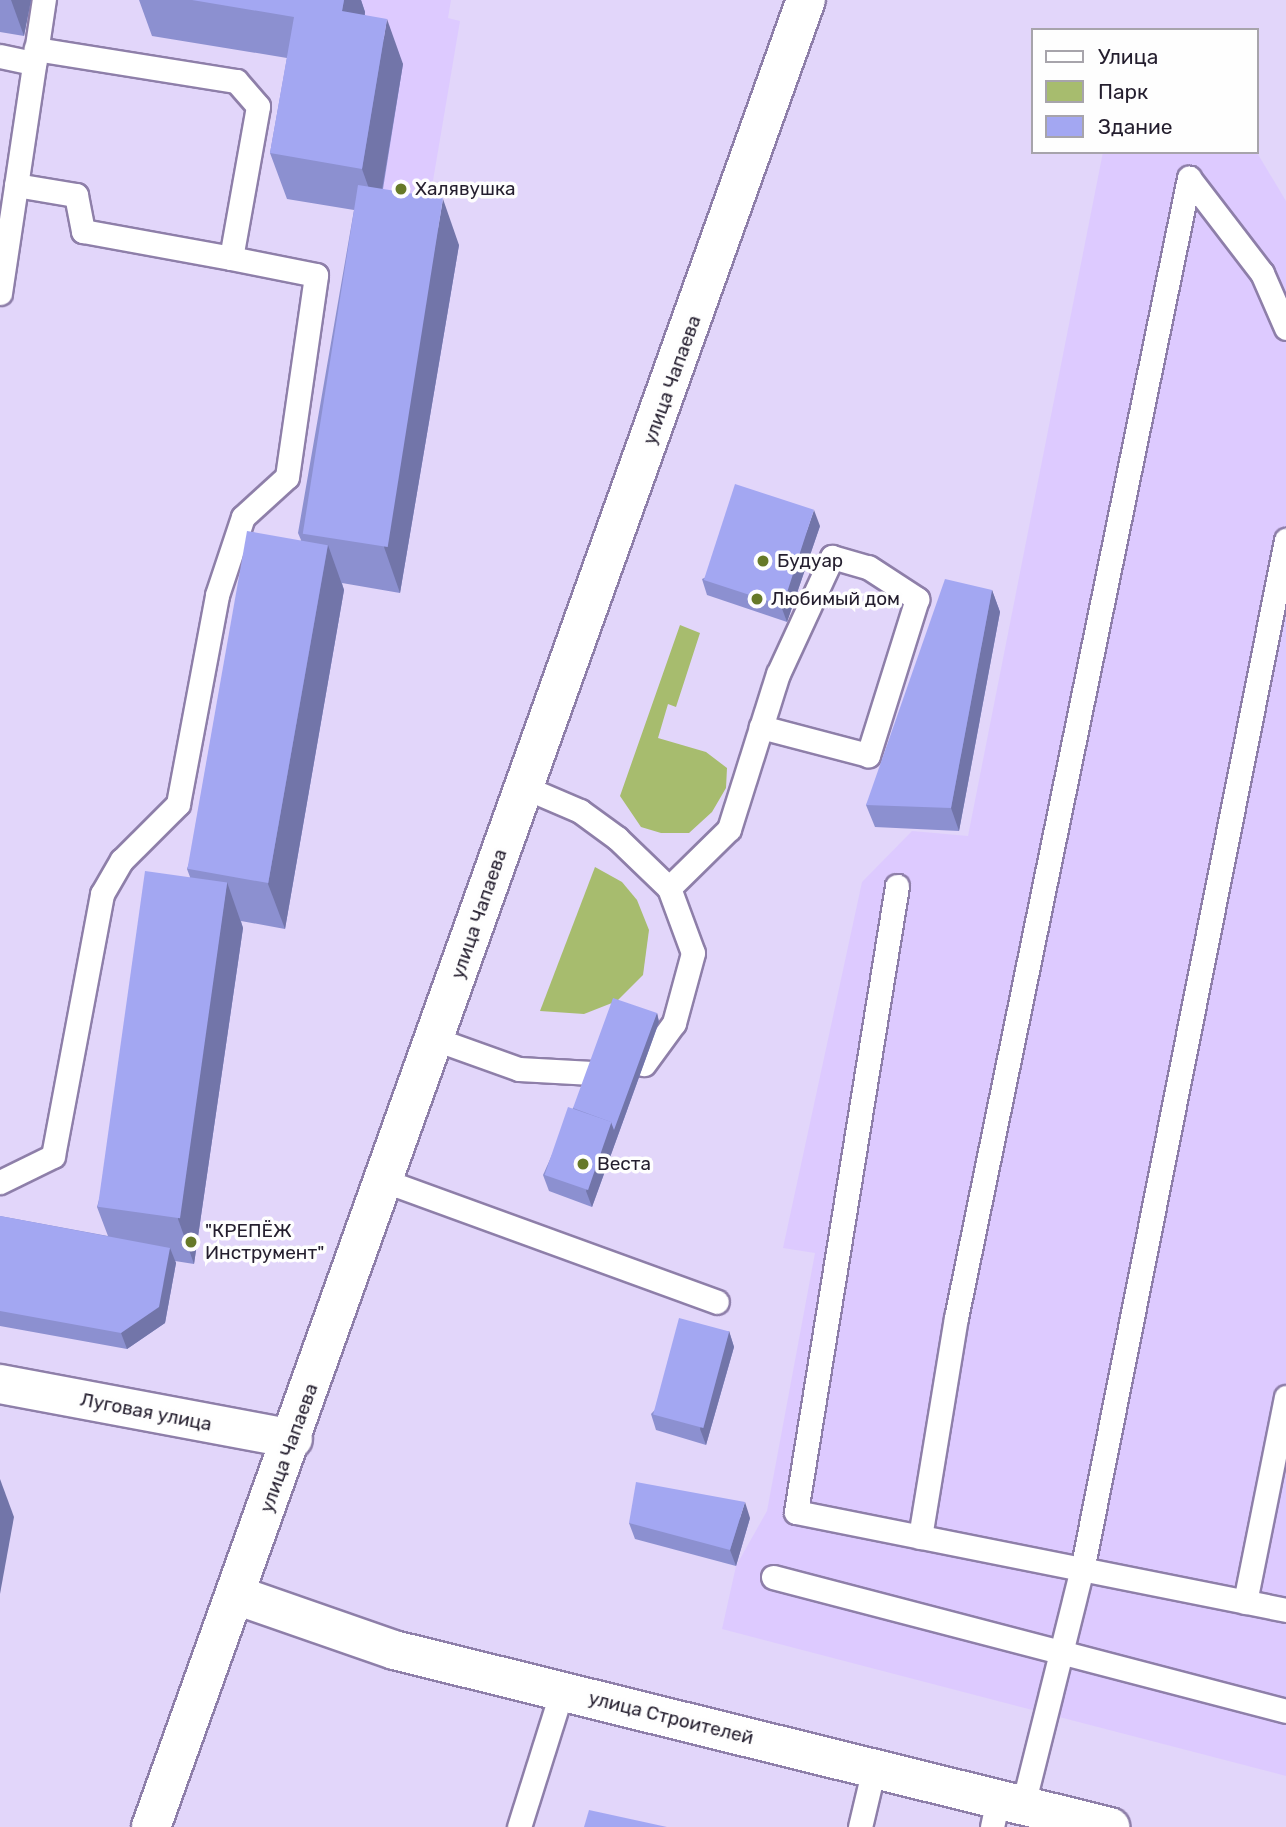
<!DOCTYPE html>
<html>
<head>
<meta charset="utf-8">
<style>
	body { margin:0 }
	#map { position:relative; width:1286px; height:1827px; overflow:hidden; background:#e2d6fa; font-family:Rubik,sans-serif }
	div>[style] { position:absolute }
	.built>* { inset:0; background:#ddcaff }
	.green>* { inset:0; background:#a7bc6e }
	.roads { filter:drop-shadow(2px 0 #8e7fa9) drop-shadow(-2px 0 #8e7fa9) drop-shadow(0 2px #8e7fa9) drop-shadow(0 -2px #8e7fa9) }
	.service>* { height:23px; margin:-11.5px; padding:0 11.5px; transform-origin:11.5px; border-radius:11.5px; background:#fff }
	.minor>* { height:38px; margin:-19px; padding:0 19px; transform-origin:19px; border-radius:19px; background:#fff }
	.tertiary>* { height:38px; margin:-19px; padding:0 19px; transform-origin:19px; border-radius:19px; background:#fff }
	.secondary>* { height:38px; margin:-19px; padding:0 19px; transform-origin:19px; border-radius:19px; background:#fff }
	.wall>* { inset:0; background:#8c90d0 }
	.shaded-wall>* { inset:0; background:#7275a9 }
	.building>* { inset:0; background:#a3a7f2; transform-origin:0 0 }
	.dots>* { width:19px; height:19px; translate:-50% -50%; box-sizing:border-box; border:4px solid #fefefe; border-radius:50% }
	span { translate:-50% -50%; white-space:nowrap; text-align:center; line-height:1.15; -webkit-text-stroke:7px #fefefe; paint-order:stroke }
	.poi-label { font-size:19px; color:#241e2e }
	.left { translate:0 -50%; text-align:left }
	.street-label { font-size:19px; color:#241e2e }
	.legend { position:absolute; left:1031px; top:28px; width:228px; height:126px; box-sizing:border-box; background:#fefefe; border:2px solid #a7a4ab; margin:0; padding:9px 12px; list-style:none; font-size:21px; color:#241e2e }
	.legend li { display:flex; align-items:center; gap:14px; height:35px }
	.legend b { width:35px; border:2px solid #a7a4ab }
</style>
</head>
<body>
<div id="map">
	<div class="built">
		<div style="clip-path:polygon(320px 0,451px 0,448px 18px,460px 21px,426px 222px,378px 214px)"></div>
		<div style="clip-path:polygon(1256px 151px,1286px 201px,1286px 1776px,722px 1629px,736px 1566px,767px 1511px,815px 1253px,783px 1248px,862px 882px,912px 831px,968px 836px,1103px 152px)"></div>
	</div>
	<div class="green">
		<div style="clip-path:polygon(680px 625px,700px 633px,676px 707px,668px 704px,658px 738px,706px 752px,727px 768px,726px 788px,712px 812px,689px 833px,661px 833px,641px 827px,620px 796px)"></div>
		<div style="clip-path:polygon(595px 867px,622px 882px,637px 900px,649px 930px,643px 975px,617px 1001px,584px 1014px,540px 1011px)"></div>
	</div>
	<div class="roads">
		<div class="service">
			<div style="left:0;top:56px;width:35px;rotate:12deg"></div>
			<div style="left:1189px;top:178px;width:120px;rotate:52.5deg"></div>
			<div style="left:1262px;top:273px;width:60px;rotate:66.4deg"></div>
			<div style="left:16px;top:185px;width:61px;rotate:9.5deg"></div>
			<div style="left:76px;top:195px;width:37px;rotate:79deg"></div>
			<div style="left:83px;top:231px;width:150px;rotate:10.3deg"></div>
			<div style="left:0;top:293px;width:296px;rotate:-81.5deg"></div>
			<div style="left:524px;top:787px;width:61px;rotate:23.2deg"></div>
			<div style="left:580px;top:811px;width:46px;rotate:36.1deg"></div>
			<div style="left:617px;top:838px;width:72px;rotate:43.9deg"></div>
			<div style="left:669px;top:888px;width:69px;rotate:69.7deg"></div>
			<div style="left:693px;top:953px;width:73px;rotate:105.2deg"></div>
			<div style="left:674px;top:1023px;width:51px;rotate:126.2deg"></div>
			<div style="left:897px;top:886px;width:634px;rotate:99.17deg"></div>
			<div style="left:796px;top:1512px;width:500px;rotate:11.3deg"></div>
			<div style="left:669px;top:888px;width:84px;rotate:-44.5deg"></div>
			<div style="left:729px;top:829px;width:163px;rotate:-72.5deg"></div>
			<div style="left:778px;top:674px;width:129px;rotate:-65.2deg"></div>
			<div style="left:832px;top:557px;width:37px;rotate:16deg"></div>
			<div style="left:868px;top:567px;width:59px;rotate:33.1deg"></div>
			<div style="left:917px;top:599px;width:164px;rotate:107.4deg"></div>
			<div style="left:868px;top:755px;width:111px;rotate:-165.3deg"></div>
			<div style="left:435px;top:1039px;width:89px;rotate:19.7deg"></div>
			<div style="left:519px;top:1069px;width:73px;rotate:3.1deg"></div>
			<div style="left:385px;top:1181px;width:353px;rotate:20deg"></div>
			<div style="left:0;top:1182px;width:59px;rotate:-26.1deg"></div>
			<div style="left:53px;top:1156px;width:267px;rotate:-79.4deg"></div>
			<div style="left:102px;top:894px;width:39px;rotate:-60deg"></div>
			<div style="left:122px;top:860px;width:79px;rotate:-45deg"></div>
			<div style="left:178px;top:804px;width:213px;rotate:-79.4deg"></div>
			<div style="left:217px;top:595px;width:82px;rotate:-71.6deg"></div>
			<div style="left:243px;top:517px;width:59px;rotate:-42.3deg"></div>
			<div style="left:287px;top:477px;width:204px;rotate:-81.8deg"></div>
			<div style="left:316px;top:275px;width:87px;rotate:-168.7deg"></div>
			<div style="left:231px;top:258px;width:154px;rotate:-79.9deg"></div>
			<div style="left:258px;top:106px;width:33px;rotate:-131deg"></div>
			<div style="left:236px;top:81px;width:203px;rotate:-170.9deg"></div>
			<div style="left:920px;top:1537px;width:222px;rotate:-80.7deg"></div>
			<div style="left:956px;top:1318px;width:1164px;rotate:-78.45deg"></div>
			<div style="left:773px;top:1577px;width:530px;rotate:14.64deg"></div>
			<div style="left:1245px;top:1602px;width:209px;rotate:-78.7deg"></div>
			<div style="left:1023px;top:1805px;width:247px;rotate:-76deg"></div>
			<div style="left:1083px;top:1565px;width:1045px;rotate:-78.8deg"></div>
			<div style="left:519px;top:1827px;width:143px;rotate:-72.5deg"></div>
			<div style="left:860px;top:1827px;width:61px;rotate:-76.7deg"></div>
			<div style="left:992px;top:1827px;width:29px;rotate:-78deg"></div>
		</div>
		<div class="minor">
			<div style="left:236px;top:1595px;width:167px;rotate:19.2deg"></div>
			<div style="left:394px;top:1650px;width:738px;rotate:13.89deg"></div>
		</div>
		<div class="tertiary">
			<div style="left:0;top:1384px;width:298px;rotate:10.6deg"></div>
		</div>
		<div class="secondary">
			<div style="left:151px;top:1827px;width:1941px;rotate:-70.28deg"></div>
		</div>
	</div>
	<div class="wall">
		<div style="clip-path:polygon(0 0,31px 0,24px 36px,0 32px)"></div>
		<div style="clip-path:polygon(139px 0,361px 0,365px 12px,365px 15px,403px 64px,383px 189px,459px 245px,400px 593px,342px 583px,344px 590px,285px 929px,241px 921px,243px 928px,194px 1264px,175px 1261px,176px 1263px,165px 1323px,127px 1349px,0 1326px,0 1216px,108px 1236px,97px 1207px,190px 877px,187px 869px,301px 540px,298px 533px,354px 210px,287px 199px,270px 153px,287px 58px,152px 36px)"></div>
		<div style="clip-path:polygon(820px 526px,787px 622px,707px 595px,702px 579px)"></div>
		<div style="clip-path:polygon(992px 590px,1000px 612px,959px 831px,875px 827px,866px 805px)"></div>
		<div style="clip-path:polygon(657px 1013px,659px 1022px,592px 1207px,549px 1191px,543px 1175px,573px 1108px)"></div>
		<div style="clip-path:polygon(729px 1331px,734px 1347px,706px 1445px,656px 1430px,651px 1414px)"></div>
		<div style="clip-path:polygon(750px 1518px,736px 1566px,635px 1539px,629px 1523px)"></div>
	</div>
	<div class="shaded-wall">
		<div style="clip-path:polygon(11px 0,31px 0,24px 36px)"></div>
		<div style="clip-path:polygon(344px 0,361px 0,365px 12px,358px 56px,342px 11px)"></div>
		<div style="clip-path:polygon(387px 19px,403px 64px,378px 214px,362px 169px)"></div>
		<div style="clip-path:polygon(443px 199px,459px 245px,400px 593px,384px 547px)"></div>
		<div style="clip-path:polygon(814px 510px,820px 526px,787px 622px,781px 606px)"></div>
		<div style="clip-path:polygon(328px 545px,344px 590px,285px 929px,268px 884px)"></div>
		<div style="clip-path:polygon(992px 590px,1000px 612px,959px 831px,951px 808px)"></div>
		<div style="clip-path:polygon(227px 882px,243px 928px,194px 1264px,178px 1219px)"></div>
		<div style="clip-path:polygon(657px 1013px,659px 1022px,592px 1207px,586px 1191px,611px 1122px)"></div>
		<div style="clip-path:polygon(170px 1248px,176px 1263px,165px 1323px,127px 1349px,121px 1333px)"></div>
		<div style="clip-path:polygon(729px 1331px,734px 1347px,706px 1445px,700px 1429px)"></div>
		<div style="clip-path:polygon(0 1479px,14px 1517px,0 1594px)"></div>
		<div style="clip-path:polygon(745px 1502px,750px 1518px,736px 1566px,730px 1550px)"></div>
	</div>
	<div class="building">
		<div style="clip-path:polygon(192px 0,344px 0,342px 11px,387px 19px,362px 169px,270px 153px,294px 17px)"></div>
		<div style="left:358px;top:185px;width:86px;height:353px;rotate:9deg"></div>
		<div style="left:735px;top:484px;width:83px;height:101px;rotate:18deg"></div>
		<div style="left:247px;top:531px;width:82px;height:343px;rotate:10deg"></div>
		<div style="clip-path:polygon(945px 579px,992px 590px,951px 808px,866px 805px)"></div>
		<div style="left:145px;top:871px;width:83px;height:339px;rotate:8deg"></div>
		<div style="clip-path:polygon(613px 998px,657px 1013px,614px 1130px,611px 1122px,573px 1108px)"></div>
		<div style="left:568px;top:1107px;width:46px;height:72px;rotate:19deg"></div>
		<div style="clip-path:polygon(0 1216px,170px 1248px,159px 1307px,121px 1333px,0 1311px)"></div>
		<div style="left:679px;top:1318px;width:52px;height:100px;rotate:15deg"></div>
		<div style="clip-path:polygon(636px 1482px,745px 1502px,730px 1550px,629px 1523px)"></div>
		<div style="clip-path:polygon(589px 1810px,667px 1827px,584px 1827px)"></div>
	</div>
	<div class="dots">
		<div style="left:401px;top:189px;background:#667928"></div>
		<div style="left:763px;top:561px;background:#667928"></div>
		<div style="left:757px;top:599px;background:#667928"></div>
		<div style="left:583px;top:1164px;background:#667928"></div>
		<div style="left:191px;top:1242px;background:#667928"></div>
	</div>
	<div class="poi-label">
		<span class="left" style="left:415px;top:189px">Халявушка</span>
		<span class="left" style="left:777px;top:561px">Будуар</span>
		<span class="left" style="left:771px;top:599px">Любимый дом</span>
		<span class="left" style="left:597px;top:1164px">Веста</span>
		<span class="left" style="left:205px;top:1242px">"КРЕПЁЖ<br>Инструмент"</span>
	</div>
	<div class="street-label">
		<span style="left:672px;top:380px;rotate:-70deg">улица Чапаева</span>
		<span style="left:479px;top:914px;rotate:-71deg">улица Чапаева</span>
		<span style="left:146px;top:1412px;rotate:11deg">Луговая улица</span>
		<span style="left:289px;top:1448px;rotate:-70deg">улица Чапаева</span>
		<span style="left:671px;top:1718px;rotate:14deg">улица Строителей</span>
	</div>
	<ul class="legend">
	<li><b style="height:9px;background:#fff"></b>Улица</li>
	<li><b style="height:19px;background:#a7bc6e"></b>Парк</li>
	<li><b style="height:19px;background:#a3a7f2"></b>Здание</li>
	</ul>
</div>
</body>
</html>
